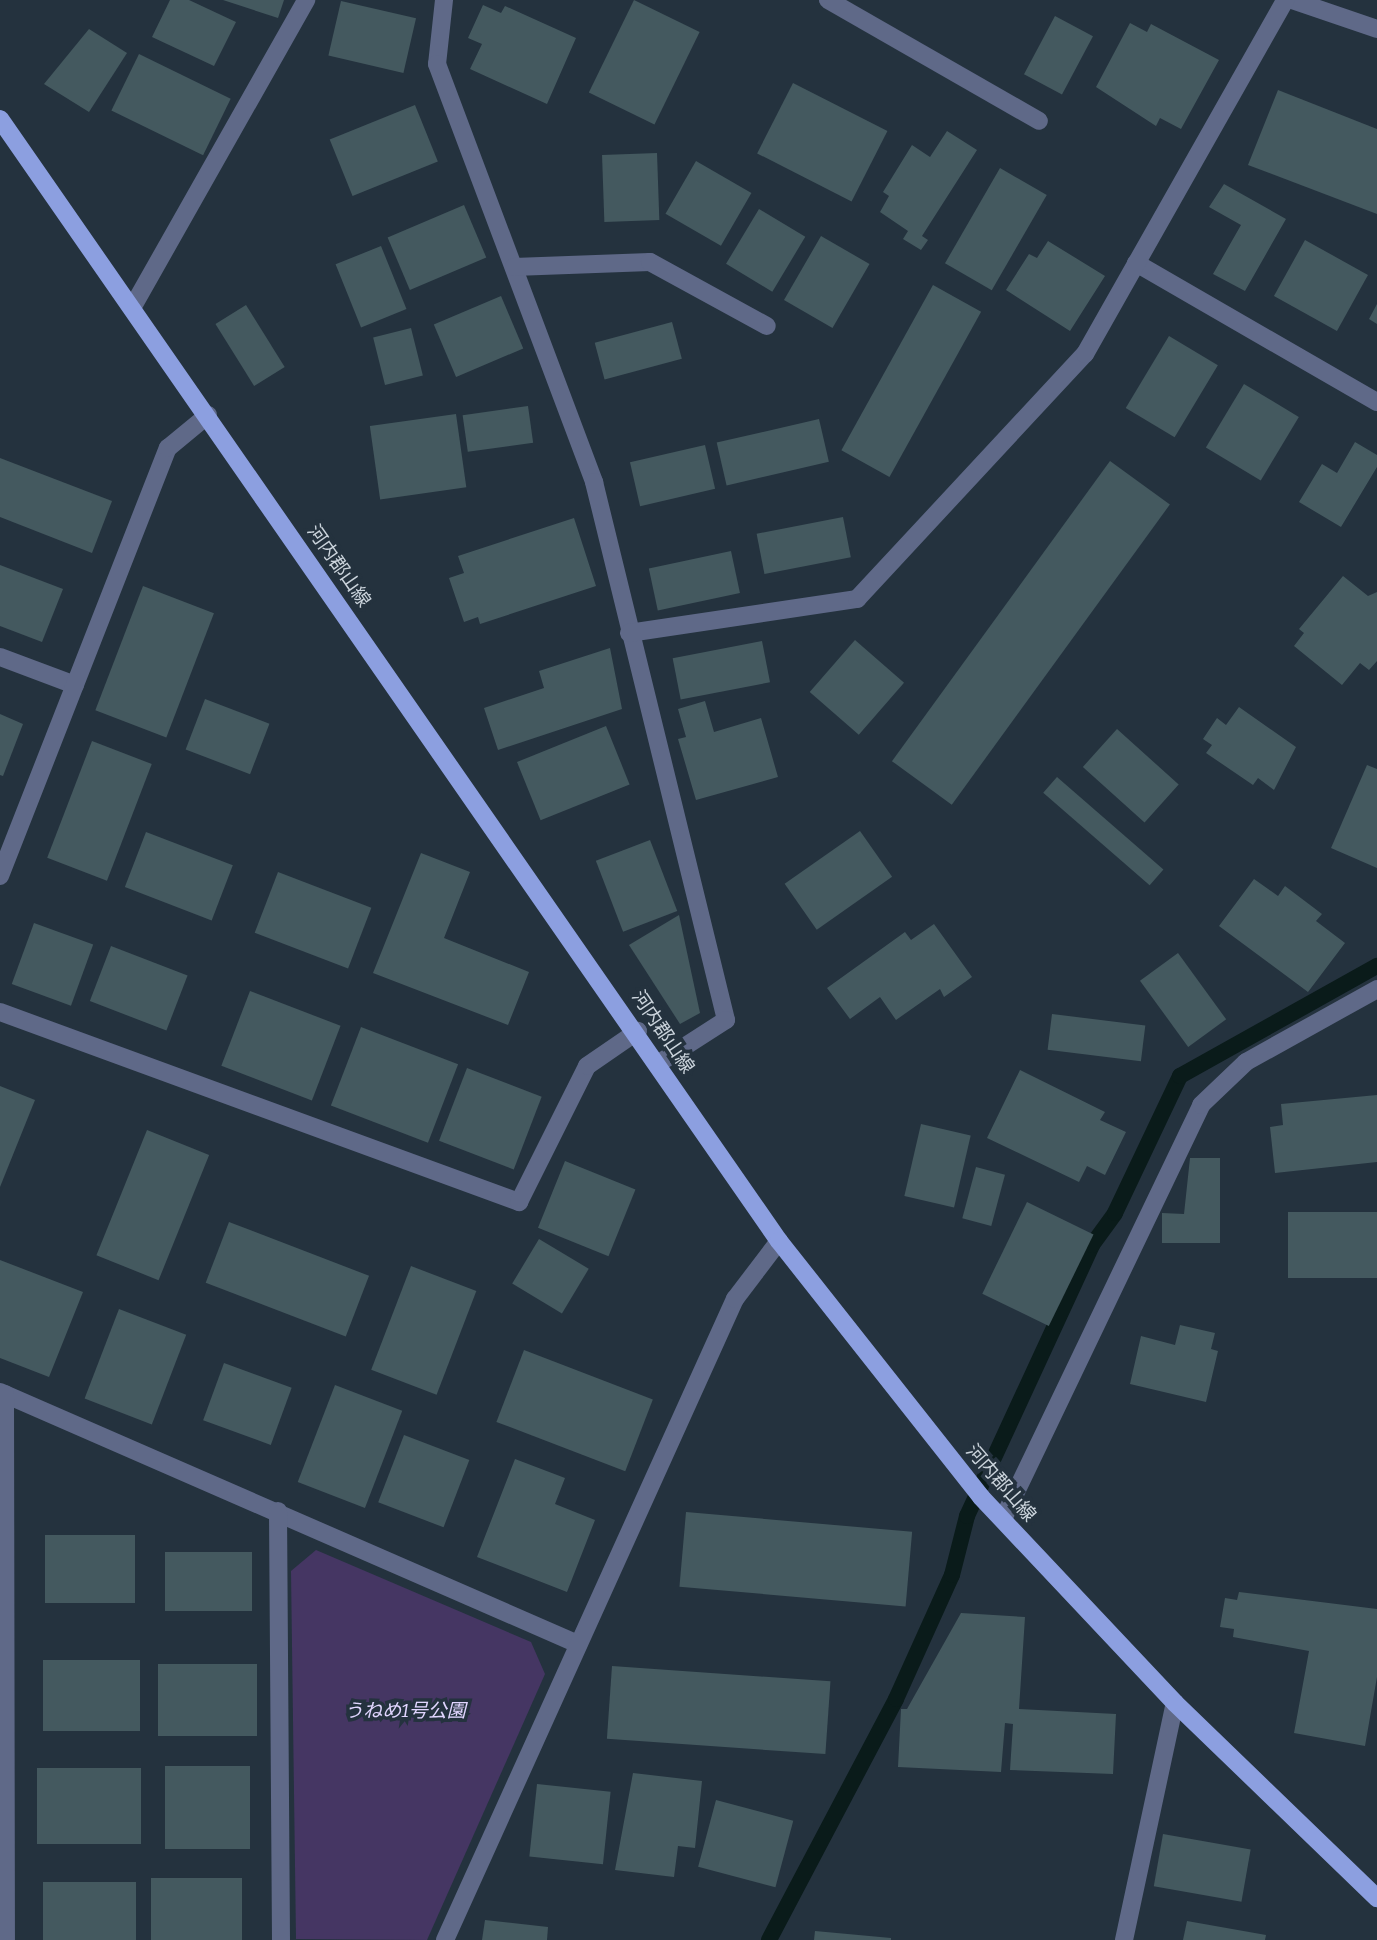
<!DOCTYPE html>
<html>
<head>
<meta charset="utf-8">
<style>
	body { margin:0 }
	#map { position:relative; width:1377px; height:1940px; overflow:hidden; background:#24323e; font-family:Bitter,"Noto Sans JP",serif }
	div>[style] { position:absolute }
	.green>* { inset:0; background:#453663 }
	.stream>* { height:16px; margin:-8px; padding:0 8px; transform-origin:8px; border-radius:8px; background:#0a1b1a }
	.building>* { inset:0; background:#44595f; transform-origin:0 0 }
	.minor>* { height:18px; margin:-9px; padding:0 9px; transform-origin:9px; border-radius:9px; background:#5f6988 }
	.major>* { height:18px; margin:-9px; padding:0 9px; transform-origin:9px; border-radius:9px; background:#8c9fe0 }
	span { translate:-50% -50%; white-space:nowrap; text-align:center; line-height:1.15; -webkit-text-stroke:7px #24323e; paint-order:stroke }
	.street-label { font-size:19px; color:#cbd4dc }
	.park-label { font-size:19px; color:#e1d6ff; font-style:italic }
</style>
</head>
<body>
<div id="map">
	<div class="green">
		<div style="clip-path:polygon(316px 1550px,531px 1642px,545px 1674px,427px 1940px,296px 1939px,291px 1571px)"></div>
	</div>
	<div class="stream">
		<div style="left:769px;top:1940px;width:272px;rotate:-62.2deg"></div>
		<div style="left:896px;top:1699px;width:136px;rotate:-65.7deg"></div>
		<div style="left:952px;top:1575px;width:61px;rotate:-75.7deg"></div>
		<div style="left:967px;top:1516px;width:298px;rotate:-65.2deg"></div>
		<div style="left:1092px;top:1245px;width:39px;rotate:-54deg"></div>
		<div style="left:1115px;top:1213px;width:152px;rotate:-64.6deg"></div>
		<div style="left:1180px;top:1076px;width:226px;rotate:-29.2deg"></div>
	</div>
	<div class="building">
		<div style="clip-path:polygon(170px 0,189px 0,236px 22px,214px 66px,152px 37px)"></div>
		<div style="clip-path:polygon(223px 0,284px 0,278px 18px)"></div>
		<div style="left:634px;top:0;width:73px;height:103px;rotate:26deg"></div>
		<div style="left:341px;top:1px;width:77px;height:56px;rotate:13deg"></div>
		<div style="clip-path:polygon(483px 5px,501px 13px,505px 6px,576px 38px,547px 104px,470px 69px,482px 44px,468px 38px)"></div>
		<div style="left:1055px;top:16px;width:43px;height:66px;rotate:28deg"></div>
		<div style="clip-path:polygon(1130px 23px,1147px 32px,1151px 24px,1219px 60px,1181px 129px,1160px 118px,1156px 126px,1096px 87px)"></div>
		<div style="clip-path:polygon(89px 29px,127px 53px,89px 112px,44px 84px)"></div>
		<div style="left:139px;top:54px;width:102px;height:63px;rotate:26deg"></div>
		<div style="left:793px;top:83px;width:106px;height:79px;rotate:27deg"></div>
		<div style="clip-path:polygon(1278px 90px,1377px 129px,1377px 214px,1248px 165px)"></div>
		<div style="left:415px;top:105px;width:61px;height:92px;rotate:68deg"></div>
		<div style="clip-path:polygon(947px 131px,977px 150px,922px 236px,928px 240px,921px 250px,903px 239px,908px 231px,880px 212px,889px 196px,883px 192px,912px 145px,930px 157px)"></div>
		<div style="left:657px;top:153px;width:67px;height:55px;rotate:88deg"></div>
		<div style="left:696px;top:161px;width:64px;height:61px;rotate:30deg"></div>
		<div style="left:1000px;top:168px;width:54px;height:110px;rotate:30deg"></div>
		<div style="clip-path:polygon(1224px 184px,1286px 219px,1245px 291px,1213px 274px,1241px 225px,1209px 207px)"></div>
		<div style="left:464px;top:205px;width:57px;height:83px;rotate:67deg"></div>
		<div style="left:759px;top:209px;width:54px;height:64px;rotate:31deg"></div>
		<div style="left:821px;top:236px;width:56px;height:74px;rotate:30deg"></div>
		<div style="left:1305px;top:240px;width:72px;height:64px;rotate:29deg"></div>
		<div style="clip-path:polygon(1048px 241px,1105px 276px,1070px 331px,1006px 290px,1029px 254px,1037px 258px)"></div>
		<div style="left:381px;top:246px;width:68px;height:49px;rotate:68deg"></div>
		<div style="left:933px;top:285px;width:55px;height:189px;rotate:29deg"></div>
		<div style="left:501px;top:296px;width:57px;height:73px;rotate:67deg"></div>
		<div style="clip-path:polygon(1377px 304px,1377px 324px,1369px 319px)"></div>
		<div style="left:246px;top:305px;width:73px;height:36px;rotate:58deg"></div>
		<div style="left:672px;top:322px;width:38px;height:80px;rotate:75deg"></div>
		<div style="left:411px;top:328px;width:49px;height:39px;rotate:76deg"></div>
		<div style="left:1169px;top:336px;width:57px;height:84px;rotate:31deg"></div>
		<div style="left:1244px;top:384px;width:64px;height:74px;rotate:31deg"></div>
		<div style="left:528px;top:406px;width:37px;height:66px;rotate:82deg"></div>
		<div style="left:456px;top:414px;width:74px;height:87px;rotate:82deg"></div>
		<div style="left:819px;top:419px;width:44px;height:105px;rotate:77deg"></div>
		<div style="clip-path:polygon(1355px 442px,1377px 455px,1377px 467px,1341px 527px,1299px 502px,1322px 464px,1337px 473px)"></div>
		<div style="left:705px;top:445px;width:45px;height:77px;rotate:77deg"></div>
		<div style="clip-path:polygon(0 458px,112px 501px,92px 553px,0 517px)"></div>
		<div style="left:1110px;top:461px;width:74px;height:371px;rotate:36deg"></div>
		<div style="left:843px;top:517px;width:41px;height:88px;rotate:79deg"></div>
		<div style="clip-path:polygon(574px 518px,596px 586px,480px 624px,478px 617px,464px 622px,449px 578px,464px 573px,458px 556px)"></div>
		<div style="left:731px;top:551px;width:43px;height:84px;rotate:78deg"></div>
		<div style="clip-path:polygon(0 565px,63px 589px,42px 642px,0 626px)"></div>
		<div style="clip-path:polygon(1343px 576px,1368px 596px,1377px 592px,1377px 661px,1369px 670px,1360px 663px,1342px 685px,1294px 646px,1304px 633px,1299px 629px)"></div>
		<div style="left:143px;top:586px;width:76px;height:133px;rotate:21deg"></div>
		<div style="left:855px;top:640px;width:65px;height:69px;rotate:41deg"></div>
		<div style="left:762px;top:641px;width:42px;height:91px;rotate:79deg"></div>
		<div style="clip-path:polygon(610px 648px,622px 709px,498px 750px,484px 708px,544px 688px,539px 671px)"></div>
		<div style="left:205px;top:699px;width:69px;height:54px;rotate:21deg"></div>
		<div style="clip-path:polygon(705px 701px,714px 732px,761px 718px,778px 777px,696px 800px,678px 739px,686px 737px,678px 709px)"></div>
		<div style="clip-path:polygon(1239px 707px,1296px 747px,1274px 790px,1258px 778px,1253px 785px,1206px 753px,1212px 745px,1203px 739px,1217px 718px,1226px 725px)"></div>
		<div style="clip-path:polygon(0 714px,23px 724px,3px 776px,0 775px)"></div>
		<div style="left:606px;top:726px;width:63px;height:96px;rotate:68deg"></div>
		<div style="left:1117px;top:729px;width:83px;height:51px;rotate:42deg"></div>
		<div style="left:92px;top:741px;width:64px;height:125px;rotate:21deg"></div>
		<div style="clip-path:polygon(1367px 765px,1377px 769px,1377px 868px,1331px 848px)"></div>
		<div style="left:1057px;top:777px;width:141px;height:21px;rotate:41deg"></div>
		<div style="left:860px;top:831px;width:56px;height:92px;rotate:55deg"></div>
		<div style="left:146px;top:832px;width:93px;height:59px;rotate:21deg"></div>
		<div style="left:650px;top:840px;width:76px;height:58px;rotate:69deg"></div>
		<div style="clip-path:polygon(421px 853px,470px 872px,444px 938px,529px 972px,508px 1025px,373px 973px)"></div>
		<div style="left:278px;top:872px;width:100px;height:65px;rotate:21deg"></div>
		<div style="clip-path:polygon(1254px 879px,1278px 896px,1285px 886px,1322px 914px,1316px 921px,1345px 943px,1308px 992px,1219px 926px)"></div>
		<div style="clip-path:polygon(679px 915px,700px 1013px,680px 1024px,629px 945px)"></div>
		<div style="left:34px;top:923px;width:63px;height:65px;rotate:20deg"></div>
		<div style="clip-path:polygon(934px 924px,972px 977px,944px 997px,940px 989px,896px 1020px,880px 997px,850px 1019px,827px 988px,905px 932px,911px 940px)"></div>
		<div style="left:111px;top:946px;width:82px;height:59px;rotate:21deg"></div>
		<div style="left:1178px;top:953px;width:82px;height:47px;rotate:54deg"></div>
		<div style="left:250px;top:991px;width:97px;height:80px;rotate:21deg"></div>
		<div style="left:1052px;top:1014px;width:94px;height:36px;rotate:7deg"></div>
		<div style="left:361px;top:1027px;width:104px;height:84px;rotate:21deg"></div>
		<div style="left:467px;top:1068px;width:80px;height:78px;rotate:21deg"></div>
		<div style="clip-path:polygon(1020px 1070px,1105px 1112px,1100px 1120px,1126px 1132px,1105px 1175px,1087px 1166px,1079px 1182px,987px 1138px)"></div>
		<div style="clip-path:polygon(0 1086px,35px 1100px,0 1187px)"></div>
		<div style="clip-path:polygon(1377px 1095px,1377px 1162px,1275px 1173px,1270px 1127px,1283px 1125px,1281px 1104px)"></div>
		<div style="left:921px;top:1124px;width:51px;height:74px;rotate:13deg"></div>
		<div style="left:147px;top:1130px;width:67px;height:135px;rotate:22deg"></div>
		<div style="clip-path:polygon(1190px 1158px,1220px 1158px,1220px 1243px,1162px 1243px,1162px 1213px,1184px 1214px)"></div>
		<div style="left:565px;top:1161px;width:76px;height:72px;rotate:22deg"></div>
		<div style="left:976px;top:1167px;width:30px;height:53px;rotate:15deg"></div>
		<div style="left:1027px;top:1202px;width:74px;height:102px;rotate:26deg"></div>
		<div style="left:1377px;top:1212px;width:66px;height:89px;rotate:90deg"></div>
		<div style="left:229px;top:1222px;width:150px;height:65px;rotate:21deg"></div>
		<div style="left:539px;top:1239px;width:58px;height:52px;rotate:31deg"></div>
		<div style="clip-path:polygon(0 1260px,83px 1292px,49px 1377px,0 1358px)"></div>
		<div style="left:411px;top:1266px;width:70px;height:111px;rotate:21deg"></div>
		<div style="left:119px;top:1309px;width:72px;height:96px;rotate:21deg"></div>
		<div style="clip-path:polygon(1180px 1325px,1215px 1333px,1211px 1349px,1218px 1351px,1206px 1402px,1130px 1384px,1141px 1336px,1175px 1345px)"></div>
		<div style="left:524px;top:1350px;width:138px;height:77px;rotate:21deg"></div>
		<div style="left:224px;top:1363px;width:72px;height:61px;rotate:20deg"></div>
		<div style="left:335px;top:1385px;width:72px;height:104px;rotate:21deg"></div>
		<div style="left:404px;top:1435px;width:70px;height:72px;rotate:21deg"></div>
		<div style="clip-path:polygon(515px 1459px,565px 1478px,555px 1504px,595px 1520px,567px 1592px,477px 1557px)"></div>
		<div style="left:686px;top:1512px;width:227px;height:75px;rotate:5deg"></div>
		<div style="left:45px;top:1535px;width:90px;height:68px"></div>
		<div style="left:252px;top:1552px;width:59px;height:87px;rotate:90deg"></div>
		<div style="clip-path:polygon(1239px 1592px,1377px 1609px,1377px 1677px,1365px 1746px,1294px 1733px,1309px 1651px,1233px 1637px,1234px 1629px,1220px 1627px,1225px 1598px,1237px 1600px)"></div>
		<div style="clip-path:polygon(961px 1613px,1025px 1617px,1019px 1709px,1116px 1714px,1113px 1774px,1010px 1770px,1013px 1724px,1005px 1723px,1001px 1772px,898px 1767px,901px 1709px,907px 1709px)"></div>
		<div style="left:43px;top:1660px;width:97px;height:71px"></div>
		<div style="left:158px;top:1664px;width:99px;height:72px"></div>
		<div style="left:612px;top:1666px;width:219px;height:73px;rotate:4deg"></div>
		<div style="left:165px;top:1766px;width:85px;height:83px"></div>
		<div style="left:37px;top:1768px;width:104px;height:76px"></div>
		<div style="clip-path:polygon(633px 1773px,702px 1781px,695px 1848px,678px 1846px,674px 1877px,615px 1870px)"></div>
		<div style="left:537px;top:1784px;width:74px;height:73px;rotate:6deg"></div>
		<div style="left:716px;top:1800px;width:80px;height:69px;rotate:15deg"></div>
		<div style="left:1163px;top:1834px;width:89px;height:53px;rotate:10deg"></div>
		<div style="left:151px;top:1878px;width:91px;height:62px"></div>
		<div style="left:136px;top:1882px;width:58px;height:93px;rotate:90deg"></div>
		<div style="clip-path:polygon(485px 1920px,548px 1927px,547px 1940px,482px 1940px)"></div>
		<div style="clip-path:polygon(1187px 1921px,1266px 1935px,1265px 1940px,1183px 1940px)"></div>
		<div style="clip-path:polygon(815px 1931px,891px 1938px,891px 1940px,814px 1940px)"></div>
	</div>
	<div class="minor">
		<div style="left:444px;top:0;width:64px;rotate:96.2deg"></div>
		<div style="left:437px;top:64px;width:447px;rotate:69.4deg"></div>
		<div style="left:594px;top:482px;width:554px;rotate:76.21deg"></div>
		<div style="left:726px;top:1020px;width:80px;rotate:147.3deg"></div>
		<div style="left:828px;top:0;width:243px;rotate:29.8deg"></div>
		<div style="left:1292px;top:0;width:90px;rotate:18.8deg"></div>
		<div style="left:1136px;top:263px;width:278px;rotate:30deg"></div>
		<div style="left:514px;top:267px;width:136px;rotate:-2.1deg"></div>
		<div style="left:650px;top:262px;width:133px;rotate:28.7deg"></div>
		<div style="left:132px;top:308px;width:354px;rotate:-60.5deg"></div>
		<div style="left:629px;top:633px;width:231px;rotate:-8.5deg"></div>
		<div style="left:857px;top:599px;width:335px;rotate:-47.1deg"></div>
		<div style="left:1085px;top:354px;width:407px;rotate:-60.5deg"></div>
		<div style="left:0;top:657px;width:80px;rotate:20.5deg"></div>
		<div style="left:0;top:876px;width:460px;rotate:-68.6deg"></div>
		<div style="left:168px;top:448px;width:52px;rotate:-39.5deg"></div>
		<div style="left:0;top:1012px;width:553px;rotate:20.11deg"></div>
		<div style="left:519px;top:1202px;width:152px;rotate:-63.4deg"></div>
		<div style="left:587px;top:1066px;width:62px;rotate:-34.5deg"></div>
		<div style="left:0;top:1392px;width:631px;rotate:23.56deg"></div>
		<div style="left:5px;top:1394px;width:546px;rotate:89.9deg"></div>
		<div style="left:278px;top:1511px;width:429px;rotate:89.6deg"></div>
		<div style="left:1003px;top:1519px;width:459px;rotate:-64.4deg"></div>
		<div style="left:1201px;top:1105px;width:62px;rotate:-43.7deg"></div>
		<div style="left:1246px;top:1062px;width:150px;rotate:-29.1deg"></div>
		<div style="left:445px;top:1940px;width:704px;rotate:-65.66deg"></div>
		<div style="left:735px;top:1299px;width:73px;rotate:-52.8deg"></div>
		<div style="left:1124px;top:1940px;width:242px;rotate:-77.9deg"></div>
	</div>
	<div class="major">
		<div style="left:0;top:119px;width:1366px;rotate:55.23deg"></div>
		<div style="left:779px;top:1241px;width:326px;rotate:51.7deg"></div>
		<div style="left:981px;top:1497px;width:283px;rotate:46.7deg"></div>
		<div style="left:1175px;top:1703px;width:281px;rotate:44deg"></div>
	</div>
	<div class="street-label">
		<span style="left:339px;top:566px;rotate:55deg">河内郡山線</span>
		<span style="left:663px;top:1032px;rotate:56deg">河内郡山線</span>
		<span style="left:1001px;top:1483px;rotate:49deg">河内郡山線</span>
	</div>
	<div class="park-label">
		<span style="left:405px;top:1711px">うねめ1号公園</span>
	</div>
</div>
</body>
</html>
